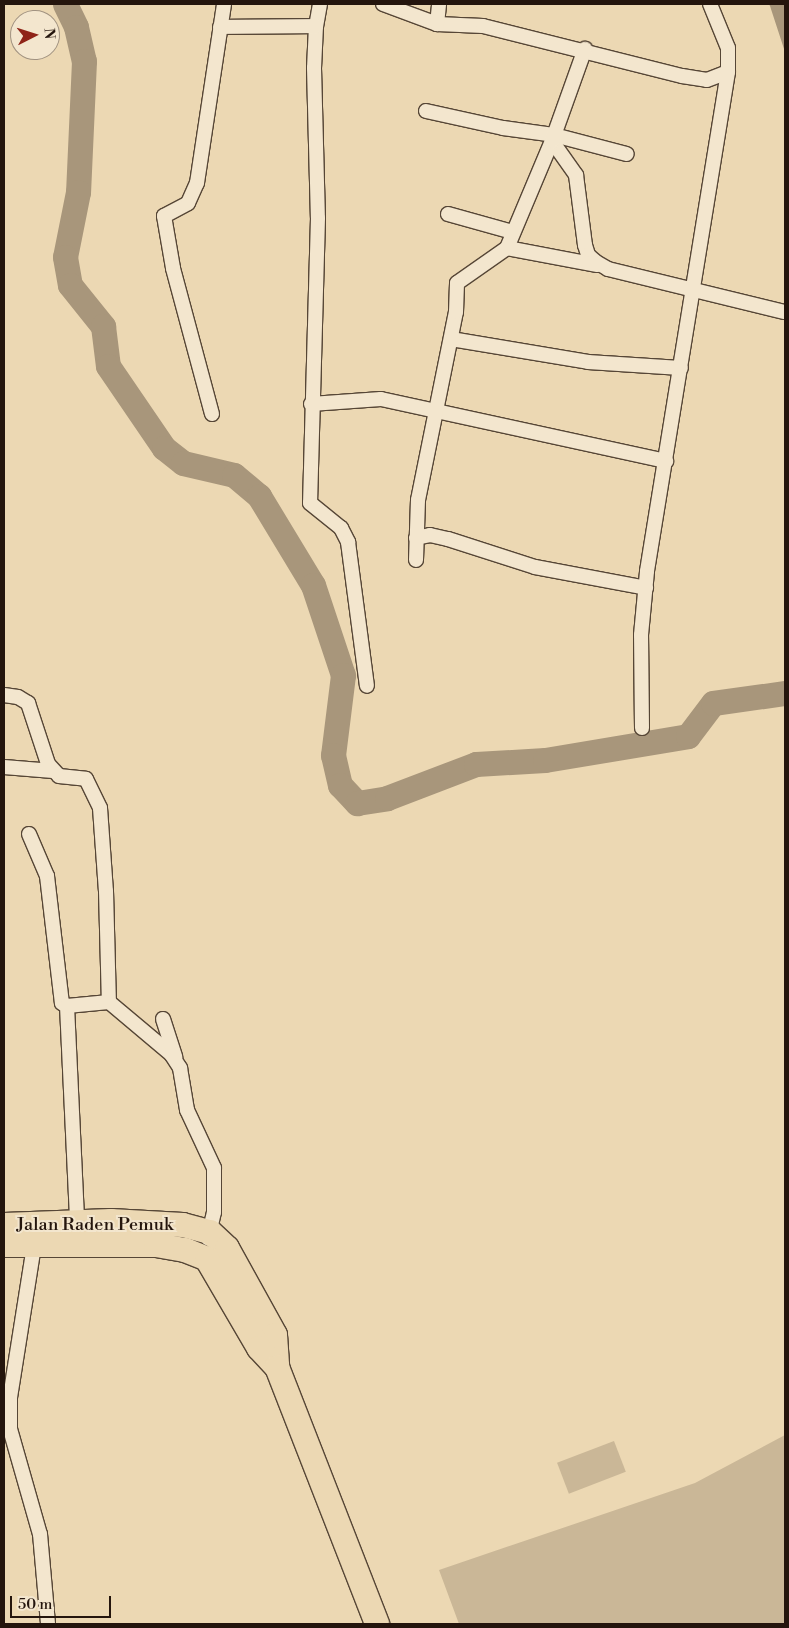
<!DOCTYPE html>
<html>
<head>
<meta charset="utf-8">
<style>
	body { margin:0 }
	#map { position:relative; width:789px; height:1628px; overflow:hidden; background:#ecd8b3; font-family:"Libre Bodoni",serif }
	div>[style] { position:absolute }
	.green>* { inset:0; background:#cab797; transform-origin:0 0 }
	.water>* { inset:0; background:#a8967b }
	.river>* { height:25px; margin:-12.5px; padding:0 12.5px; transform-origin:12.5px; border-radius:12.5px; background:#a8967b }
	.roads { filter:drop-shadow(1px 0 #564636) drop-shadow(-1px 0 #564636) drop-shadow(0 1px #564636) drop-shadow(0 -1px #564636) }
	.minor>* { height:14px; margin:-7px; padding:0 7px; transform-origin:7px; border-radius:7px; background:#f3e6ce }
	.trunk>* { height:24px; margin:-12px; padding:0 12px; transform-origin:12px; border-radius:12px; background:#ecd8b3 }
	span { translate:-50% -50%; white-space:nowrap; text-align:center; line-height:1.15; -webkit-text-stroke:4px #f3e6ce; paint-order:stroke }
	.street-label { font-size:18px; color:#24150d }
	.frame { position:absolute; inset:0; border:5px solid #24150d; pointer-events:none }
	.north { position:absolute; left:10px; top:10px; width:50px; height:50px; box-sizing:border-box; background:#f3e6ce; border:1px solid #a09281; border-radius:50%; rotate:85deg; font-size:14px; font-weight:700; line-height:20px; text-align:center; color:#24150d }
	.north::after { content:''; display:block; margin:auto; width:18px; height:22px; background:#8f2418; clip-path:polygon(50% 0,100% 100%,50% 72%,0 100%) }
	.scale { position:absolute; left:10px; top:1596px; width:101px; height:22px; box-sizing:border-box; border:2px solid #24150d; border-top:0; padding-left:6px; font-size:15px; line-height:18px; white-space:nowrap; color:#24150d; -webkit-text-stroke:4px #f3e6ce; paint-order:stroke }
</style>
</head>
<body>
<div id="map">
	<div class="green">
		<div style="clip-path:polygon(785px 1435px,785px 1624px,459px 1624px,439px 1570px,695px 1483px)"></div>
		<div style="left:614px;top:1441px;width:33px;height:61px;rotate:69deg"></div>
	</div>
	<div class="water">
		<div style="clip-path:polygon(769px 4px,785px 4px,785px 52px,770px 6px)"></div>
	</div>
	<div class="river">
		<div style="left:65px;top:4px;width:25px;rotate:64deg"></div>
		<div style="left:76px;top:27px;width:35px;rotate:77deg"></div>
		<div style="left:84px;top:61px;width:131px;rotate:92.6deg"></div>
		<div style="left:78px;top:192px;width:66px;rotate:101.3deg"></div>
		<div style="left:65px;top:257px;width:28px;rotate:80deg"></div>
		<div style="left:70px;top:285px;width:53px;rotate:51.2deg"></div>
		<div style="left:103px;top:326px;width:40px;rotate:82.9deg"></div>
		<div style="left:108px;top:366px;width:99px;rotate:55.7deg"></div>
		<div style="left:164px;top:448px;width:24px;rotate:38deg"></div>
		<div style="left:183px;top:463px;width:52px;rotate:13.2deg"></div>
		<div style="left:234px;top:475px;width:33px;rotate:40deg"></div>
		<div style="left:259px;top:496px;width:104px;rotate:58.8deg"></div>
		<div style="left:313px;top:585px;width:95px;rotate:71.6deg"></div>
		<div style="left:343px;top:675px;width:81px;rotate:97.1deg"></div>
		<div style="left:333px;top:755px;width:31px;rotate:77deg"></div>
		<div style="left:340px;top:785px;width:25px;rotate:47deg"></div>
		<div style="left:357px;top:803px;width:30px;rotate:-9deg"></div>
		<div style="left:387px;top:798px;width:95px;rotate:-20.9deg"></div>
		<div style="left:476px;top:764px;width:69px;rotate:-3.3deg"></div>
		<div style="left:545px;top:760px;width:145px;rotate:-9.5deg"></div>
		<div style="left:688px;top:736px;width:41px;rotate:-52.9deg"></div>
		<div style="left:713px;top:703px;width:73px;rotate:-7.9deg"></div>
	</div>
	<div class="roads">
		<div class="minor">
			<div style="left:320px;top:4px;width:22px;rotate:100deg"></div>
			<div style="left:316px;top:26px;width:42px;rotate:92.7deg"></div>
			<div style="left:314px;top:68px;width:150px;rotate:88.5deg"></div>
			<div style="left:318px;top:218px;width:285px;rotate:91.6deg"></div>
			<div style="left:310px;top:503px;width:40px;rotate:39deg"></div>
			<div style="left:341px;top:528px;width:16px;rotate:63deg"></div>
			<div style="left:348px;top:542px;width:145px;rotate:82.5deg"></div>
			<div style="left:383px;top:4px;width:58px;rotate:20.3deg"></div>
			<div style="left:437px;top:24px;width:46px;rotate:2.5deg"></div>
			<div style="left:483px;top:26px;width:205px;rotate:14.1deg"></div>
			<div style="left:682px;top:76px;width:25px;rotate:9deg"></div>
			<div style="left:707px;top:80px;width:22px;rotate:-21deg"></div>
			<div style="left:437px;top:24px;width:20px;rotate:-84deg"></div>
			<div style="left:220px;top:27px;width:96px;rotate:-0.6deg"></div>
			<div style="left:426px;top:111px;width:79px;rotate:12.4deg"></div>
			<div style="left:503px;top:128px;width:51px;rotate:7.8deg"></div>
			<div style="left:554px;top:135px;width:75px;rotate:14.6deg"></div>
			<div style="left:552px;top:141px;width:42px;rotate:54.8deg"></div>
			<div style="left:576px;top:175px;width:71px;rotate:82.7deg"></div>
			<div style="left:585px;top:245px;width:10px;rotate:73deg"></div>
			<div style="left:588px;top:255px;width:11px;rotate:41deg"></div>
			<div style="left:596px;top:262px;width:14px;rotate:30deg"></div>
			<div style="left:608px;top:269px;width:182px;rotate:13.7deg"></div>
			<div style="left:448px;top:214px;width:67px;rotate:15.5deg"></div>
			<div style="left:507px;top:248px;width:92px;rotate:10.7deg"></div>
			<div style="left:451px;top:339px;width:139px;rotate:9.5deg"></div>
			<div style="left:588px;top:362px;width:93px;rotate:3.7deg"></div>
			<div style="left:311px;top:404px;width:70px;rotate:-4.1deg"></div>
			<div style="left:381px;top:399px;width:292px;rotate:12.3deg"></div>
			<div style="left:212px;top:414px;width:151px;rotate:-105deg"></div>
			<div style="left:173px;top:268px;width:53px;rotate:-99.8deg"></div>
			<div style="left:164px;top:216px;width:27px;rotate:-28deg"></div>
			<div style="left:188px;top:203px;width:22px;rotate:-66deg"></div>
			<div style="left:197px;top:183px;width:181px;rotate:-81.4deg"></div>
			<div style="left:416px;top:538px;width:14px;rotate:-12deg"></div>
			<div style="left:430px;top:535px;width:18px;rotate:13deg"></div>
			<div style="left:448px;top:539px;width:91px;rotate:17.8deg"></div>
			<div style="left:535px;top:567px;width:113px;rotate:10.7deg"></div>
			<div style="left:416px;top:560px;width:60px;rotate:-88.1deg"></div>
			<div style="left:418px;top:500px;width:192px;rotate:-78.6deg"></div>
			<div style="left:456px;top:312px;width:29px;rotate:-88deg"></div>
			<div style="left:457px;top:283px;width:61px;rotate:-35deg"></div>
			<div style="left:507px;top:248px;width:116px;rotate:-67.2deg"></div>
			<div style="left:552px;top:141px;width:98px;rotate:-70.3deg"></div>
			<div style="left:4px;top:695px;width:14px;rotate:8deg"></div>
			<div style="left:18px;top:697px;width:12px;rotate:31deg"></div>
			<div style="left:28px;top:703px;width:64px;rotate:71.8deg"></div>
			<div style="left:48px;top:764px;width:16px;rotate:47deg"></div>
			<div style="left:59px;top:776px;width:27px;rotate:6deg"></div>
			<div style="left:86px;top:779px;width:32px;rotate:64deg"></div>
			<div style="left:100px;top:808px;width:83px;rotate:85.9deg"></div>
			<div style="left:106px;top:891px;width:111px;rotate:88.5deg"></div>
			<div style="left:109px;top:1002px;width:81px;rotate:40deg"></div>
			<div style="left:171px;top:1054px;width:17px;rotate:57deg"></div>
			<div style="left:180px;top:1068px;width:43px;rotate:80.5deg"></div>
			<div style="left:187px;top:1110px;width:64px;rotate:65deg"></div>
			<div style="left:214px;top:1168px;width:44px;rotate:90deg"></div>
			<div style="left:214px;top:1212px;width:27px;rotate:103deg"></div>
			<div style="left:642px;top:728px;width:93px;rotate:-90.6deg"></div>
			<div style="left:641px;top:635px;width:64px;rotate:-84.6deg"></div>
			<div style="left:647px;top:571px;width:506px;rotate:-80.78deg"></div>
			<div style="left:728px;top:72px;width:24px;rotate:-90deg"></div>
			<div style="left:728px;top:48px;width:48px;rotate:-112.2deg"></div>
			<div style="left:4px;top:767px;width:49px;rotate:4.7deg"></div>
			<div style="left:29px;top:834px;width:46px;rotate:66.8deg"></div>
			<div style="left:47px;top:876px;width:128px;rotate:83.3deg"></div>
			<div style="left:62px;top:1003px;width:6px;rotate:31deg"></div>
			<div style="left:67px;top:1006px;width:216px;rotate:87.3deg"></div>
			<div style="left:67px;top:1006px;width:42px;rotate:-5.4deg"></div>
			<div style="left:163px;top:1019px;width:40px;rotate:72deg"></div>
			<div style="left:34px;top:1246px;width:154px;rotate:99deg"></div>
			<div style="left:10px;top:1398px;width:31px;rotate:90deg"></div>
			<div style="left:10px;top:1429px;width:109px;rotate:74.1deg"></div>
			<div style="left:40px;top:1534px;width:90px;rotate:84.9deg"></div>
		</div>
		<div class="trunk">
			<div style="left:4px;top:1225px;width:107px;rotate:-2.1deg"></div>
			<div style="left:111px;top:1221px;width:72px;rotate:3.2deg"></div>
			<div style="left:183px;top:1225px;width:28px;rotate:15deg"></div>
			<div style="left:210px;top:1232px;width:23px;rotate:43deg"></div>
			<div style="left:227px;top:1248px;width:99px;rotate:61.1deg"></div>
			<div style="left:275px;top:1335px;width:32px;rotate:86deg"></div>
			<div style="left:4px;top:1245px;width:152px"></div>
			<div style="left:156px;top:1245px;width:29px;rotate:10deg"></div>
			<div style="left:185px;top:1250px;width:24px;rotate:22deg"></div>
			<div style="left:207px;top:1259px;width:103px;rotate:59.7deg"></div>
			<div style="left:259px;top:1348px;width:26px;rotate:47deg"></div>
			<div style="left:277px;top:1367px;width:276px;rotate:68.7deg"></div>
		</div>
	</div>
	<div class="street-label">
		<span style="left:95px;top:1225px">Jalan Raden Pemuk</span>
	</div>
	<div class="frame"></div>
	<div class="north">N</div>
	<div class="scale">50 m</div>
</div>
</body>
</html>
